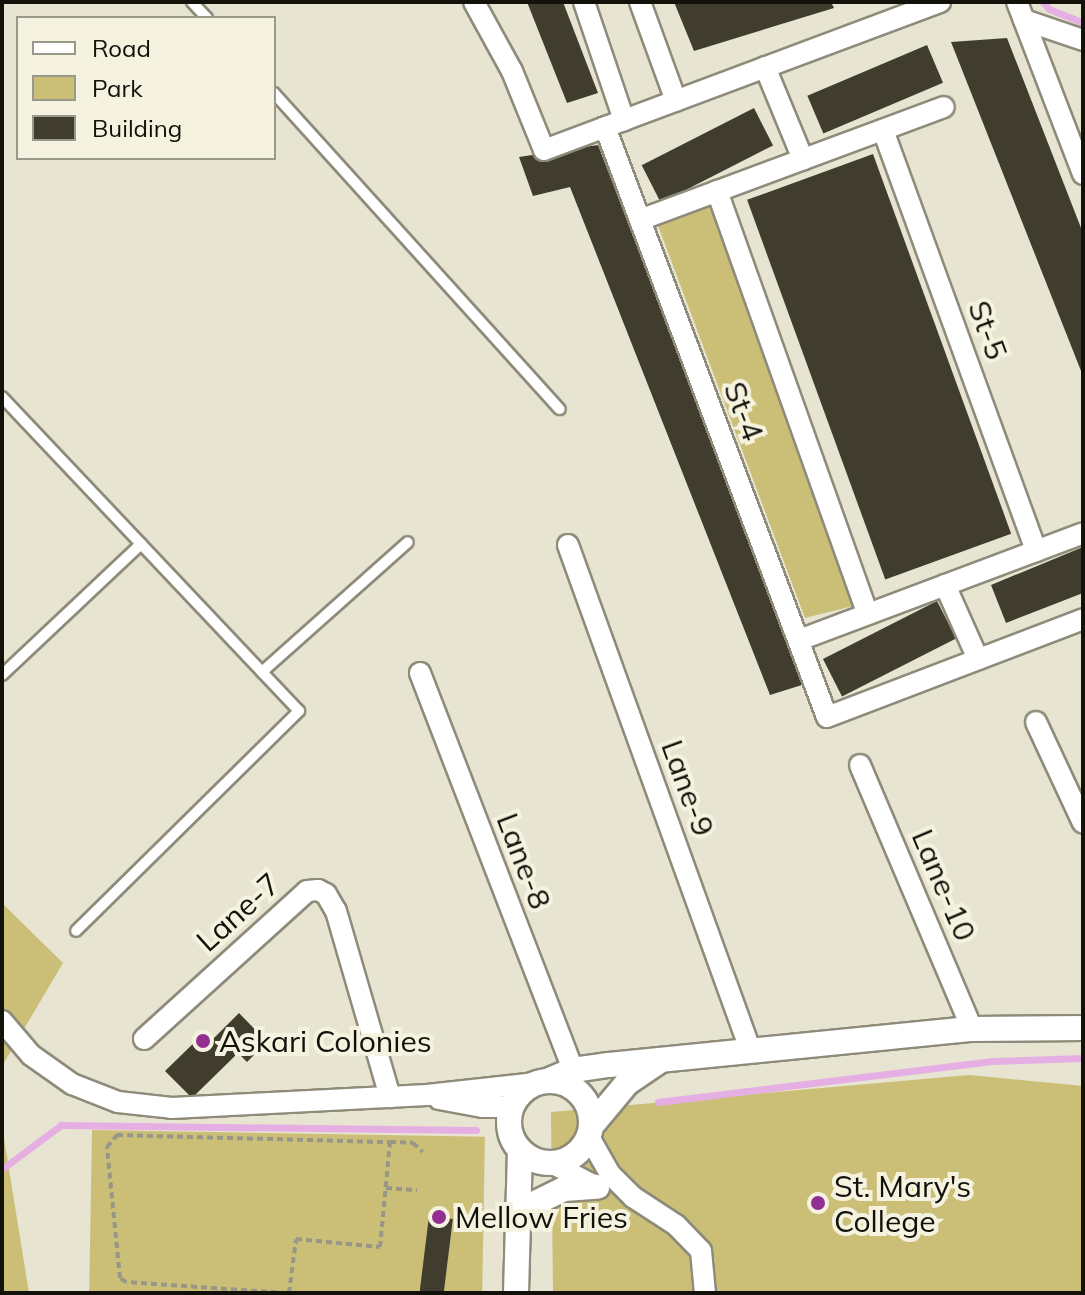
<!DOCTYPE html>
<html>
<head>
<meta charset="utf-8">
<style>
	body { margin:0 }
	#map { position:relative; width:1085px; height:1295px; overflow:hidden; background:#e7e5d2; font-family:Mulish,sans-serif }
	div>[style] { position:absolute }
	.green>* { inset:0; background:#cbbf77; transform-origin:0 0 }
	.stream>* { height:7px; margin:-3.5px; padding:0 3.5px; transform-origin:3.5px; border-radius:3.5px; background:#e6afe4 }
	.building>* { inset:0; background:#403d2e; transform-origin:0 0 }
	.path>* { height:4px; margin-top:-2px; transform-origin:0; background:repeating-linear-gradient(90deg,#989687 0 6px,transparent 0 10px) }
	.roads { filter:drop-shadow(2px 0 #8e8b7b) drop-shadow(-2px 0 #8e8b7b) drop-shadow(0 2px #8e8b7b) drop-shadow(0 -2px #8e8b7b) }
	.service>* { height:10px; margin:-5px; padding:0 5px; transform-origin:5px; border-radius:5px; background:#fff }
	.minor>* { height:20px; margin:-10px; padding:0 10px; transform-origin:10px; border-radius:10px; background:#fff }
	.tertiary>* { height:24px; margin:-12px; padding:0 12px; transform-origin:12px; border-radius:12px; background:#fff }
	.tertiary>.ring { margin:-12px; padding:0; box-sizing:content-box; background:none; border:24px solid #fff; border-radius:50% }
	.dots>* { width:22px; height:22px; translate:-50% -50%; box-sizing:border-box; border:4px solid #f5f2df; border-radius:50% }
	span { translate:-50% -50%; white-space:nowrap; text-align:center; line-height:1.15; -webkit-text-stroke:8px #f5f2df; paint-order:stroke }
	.street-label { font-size:30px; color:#12110a }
	.poi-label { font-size:30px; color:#12110a }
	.left { translate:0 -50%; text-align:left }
	.frame { position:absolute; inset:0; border:4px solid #12110a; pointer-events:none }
	.legend { position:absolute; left:16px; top:16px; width:260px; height:144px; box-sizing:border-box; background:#f5f2df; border:2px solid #9a988a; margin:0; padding:10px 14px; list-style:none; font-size:24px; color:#12110a }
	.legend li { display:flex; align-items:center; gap:16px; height:40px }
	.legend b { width:40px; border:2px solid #9a988a }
</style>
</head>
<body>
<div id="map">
	<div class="green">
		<div style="clip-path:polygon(714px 203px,853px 606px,805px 618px,657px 223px)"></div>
		<div style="clip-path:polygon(2px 903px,63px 963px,2px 1066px)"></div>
		<div style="clip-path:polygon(969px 1075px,1083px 1086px,1083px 1293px,553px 1293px,551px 1112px)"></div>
		<div style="clip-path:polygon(2px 1126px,29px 1293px,2px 1293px)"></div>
		<div style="left:92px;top:1130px;width:393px;height:164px;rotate:1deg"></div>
	</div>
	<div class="stream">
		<div style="left:1043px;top:2px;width:9px;rotate:49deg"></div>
		<div style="left:1049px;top:9px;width:37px;rotate:22deg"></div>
		<div style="left:658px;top:1102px;width:337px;rotate:-7deg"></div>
		<div style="left:993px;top:1061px;width:90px;rotate:-1.9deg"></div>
		<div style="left:2px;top:1169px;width:74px;rotate:-36.7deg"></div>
		<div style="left:61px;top:1125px;width:415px;rotate:0.7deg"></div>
	</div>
	<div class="building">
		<div style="clip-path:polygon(527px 2px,563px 2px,598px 93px,567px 103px)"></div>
		<div style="clip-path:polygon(674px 2px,831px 2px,834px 8px,694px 51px)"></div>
		<div style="clip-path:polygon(1007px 38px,1083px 233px,1083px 376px,951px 42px)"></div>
		<div style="left:927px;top:45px;width:41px;height:130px;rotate:67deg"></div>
		<div style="left:754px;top:108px;width:42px;height:126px;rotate:63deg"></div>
		<div style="clip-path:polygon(598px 145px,805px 684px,770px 695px,570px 187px,533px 196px,519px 157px)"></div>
		<div style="left:873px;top:154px;width:404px;height:134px;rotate:70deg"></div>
		<div style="clip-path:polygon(1083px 547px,1083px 593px,1006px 623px,991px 585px)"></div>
		<div style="left:937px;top:601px;width:42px;height:128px;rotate:63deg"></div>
		<div style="clip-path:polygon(239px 1013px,267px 1042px,247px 1062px,238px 1053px,192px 1098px,165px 1071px,203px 1034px,211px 1041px)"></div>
		<div style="left:429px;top:1216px;width:24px;height:77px;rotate:7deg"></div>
	</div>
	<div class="path">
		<div style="left:386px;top:1188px;width:31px;rotate:4deg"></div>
		<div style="left:287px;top:1293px;width:161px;rotate:-176.1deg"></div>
		<div style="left:126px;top:1282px;width:7px;rotate:-146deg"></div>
		<div style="left:120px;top:1278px;width:132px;rotate:-95.7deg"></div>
		<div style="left:107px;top:1147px;width:16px;rotate:-50deg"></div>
		<div style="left:117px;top:1135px;width:273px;rotate:1.5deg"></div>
		<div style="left:390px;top:1142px;width:23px;rotate:2deg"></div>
		<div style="left:413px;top:1143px;width:13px;rotate:42deg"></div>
		<div style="left:289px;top:1293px;width:54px;rotate:-82.6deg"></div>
		<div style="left:296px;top:1239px;width:84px;rotate:5.4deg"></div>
		<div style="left:380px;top:1247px;width:105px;rotate:-84.6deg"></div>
	</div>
	<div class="roads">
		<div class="service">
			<div style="left:192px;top:2px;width:22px;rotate:47deg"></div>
			<div style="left:274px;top:93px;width:426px;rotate:47.9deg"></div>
			<div style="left:2px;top:397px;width:432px;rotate:46.6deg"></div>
			<div style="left:299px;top:711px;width:313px;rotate:135.4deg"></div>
			<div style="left:262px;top:672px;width:195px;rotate:-41.7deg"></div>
			<div style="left:2px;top:675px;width:191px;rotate:-43.3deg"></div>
		</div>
		<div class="minor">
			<div style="left:474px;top:2px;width:79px;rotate:61.2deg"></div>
			<div style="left:512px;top:71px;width:85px;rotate:67.9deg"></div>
			<div style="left:544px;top:150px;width:423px;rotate:-20.5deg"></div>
			<div style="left:584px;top:2px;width:125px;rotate:71.3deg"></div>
			<div style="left:640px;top:2px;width:105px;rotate:70deg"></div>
			<div style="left:1017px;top:2px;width:184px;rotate:69deg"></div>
			<div style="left:1024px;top:20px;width:62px;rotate:18.7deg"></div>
			<div style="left:765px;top:67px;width:100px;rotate:67.6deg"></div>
			<div style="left:605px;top:127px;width:630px;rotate:69.38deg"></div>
			<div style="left:827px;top:717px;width:274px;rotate:-20.9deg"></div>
			<div style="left:883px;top:130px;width:448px;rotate:70deg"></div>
			<div style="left:717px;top:191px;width:449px;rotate:70.4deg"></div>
			<div style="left:640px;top:220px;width:324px;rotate:-20.4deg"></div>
			<div style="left:568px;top:545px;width:539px;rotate:70.15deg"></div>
			<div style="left:945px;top:585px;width:81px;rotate:66deg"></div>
			<div style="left:799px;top:640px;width:303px;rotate:-20.6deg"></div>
			<div style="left:420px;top:673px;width:425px;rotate:68.9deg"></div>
			<div style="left:1036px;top:722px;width:111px;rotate:65deg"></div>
			<div style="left:860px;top:765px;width:287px;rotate:67deg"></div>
			<div style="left:2px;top:1021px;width:45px;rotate:49.5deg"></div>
			<div style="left:31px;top:1055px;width:50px;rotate:35.3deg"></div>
			<div style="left:72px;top:1084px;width:49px;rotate:21.4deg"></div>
			<div style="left:118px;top:1102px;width:54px;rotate:6.3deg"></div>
			<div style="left:172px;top:1108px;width:255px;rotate:-2.9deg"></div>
			<div style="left:427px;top:1095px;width:110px;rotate:-6.3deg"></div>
			<div style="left:144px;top:1039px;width:220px;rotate:-42.2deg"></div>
			<div style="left:307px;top:891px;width:11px;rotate:-5deg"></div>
			<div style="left:318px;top:890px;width:9px;rotate:27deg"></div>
			<div style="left:326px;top:894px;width:20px;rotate:60deg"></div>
			<div style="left:336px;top:911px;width:194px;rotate:73.8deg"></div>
			<div style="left:439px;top:1099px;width:44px;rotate:10.5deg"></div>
			<div style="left:482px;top:1107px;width:29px"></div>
			<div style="left:589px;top:1137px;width:43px;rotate:60.4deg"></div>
			<div style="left:610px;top:1174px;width:33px;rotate:45deg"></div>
			<div style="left:633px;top:1197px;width:51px;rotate:33.1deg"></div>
			<div style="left:676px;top:1225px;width:36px;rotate:46deg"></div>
			<div style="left:701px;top:1251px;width:42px;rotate:84.6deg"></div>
			<div style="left:553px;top:1164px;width:52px;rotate:27.6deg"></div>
		</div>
		<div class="tertiary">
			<div class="ring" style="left:509px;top:1081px;width:58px;height:58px"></div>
			<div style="left:547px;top:1081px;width:28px;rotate:-23deg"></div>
			<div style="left:573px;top:1070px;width:36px;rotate:-8deg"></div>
			<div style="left:609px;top:1065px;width:365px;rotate:-5.7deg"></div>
			<div style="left:972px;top:1029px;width:111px;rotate:-0.5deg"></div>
			<div style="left:592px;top:1125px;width:55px;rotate:-50.2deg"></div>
			<div style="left:627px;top:1083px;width:36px;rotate:-34deg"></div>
			<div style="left:519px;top:1211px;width:50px;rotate:-26.1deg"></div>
			<div style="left:564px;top:1189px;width:32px;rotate:-4deg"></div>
			<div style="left:516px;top:1293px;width:142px;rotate:-88.4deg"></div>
		</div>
	</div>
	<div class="dots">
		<div style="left:203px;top:1041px;background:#932e93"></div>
		<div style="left:818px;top:1203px;background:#932e93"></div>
		<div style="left:439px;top:1217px;background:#932e93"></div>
	</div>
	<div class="street-label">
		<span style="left:988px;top:330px;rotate:70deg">St-5</span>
		<span style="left:744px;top:411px;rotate:69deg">St-4</span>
		<span style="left:688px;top:788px;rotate:70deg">Lane-9</span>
		<span style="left:524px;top:861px;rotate:69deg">Lane-8</span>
		<span style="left:944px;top:885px;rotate:67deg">Lane-10</span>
		<span style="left:238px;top:912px;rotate:-42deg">Lane-7</span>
	</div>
	<div class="poi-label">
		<span class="left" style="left:219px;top:1041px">Askari Colonies</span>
		<span class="left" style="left:834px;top:1203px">St. Mary's<br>College</span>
		<span class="left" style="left:455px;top:1217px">Mellow Fries</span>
	</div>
	<div class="frame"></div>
	<ul class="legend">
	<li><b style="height:10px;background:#fff"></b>Road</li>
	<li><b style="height:22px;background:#cbbf77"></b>Park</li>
	<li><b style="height:22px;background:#403d2e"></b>Building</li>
	</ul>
</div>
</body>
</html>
